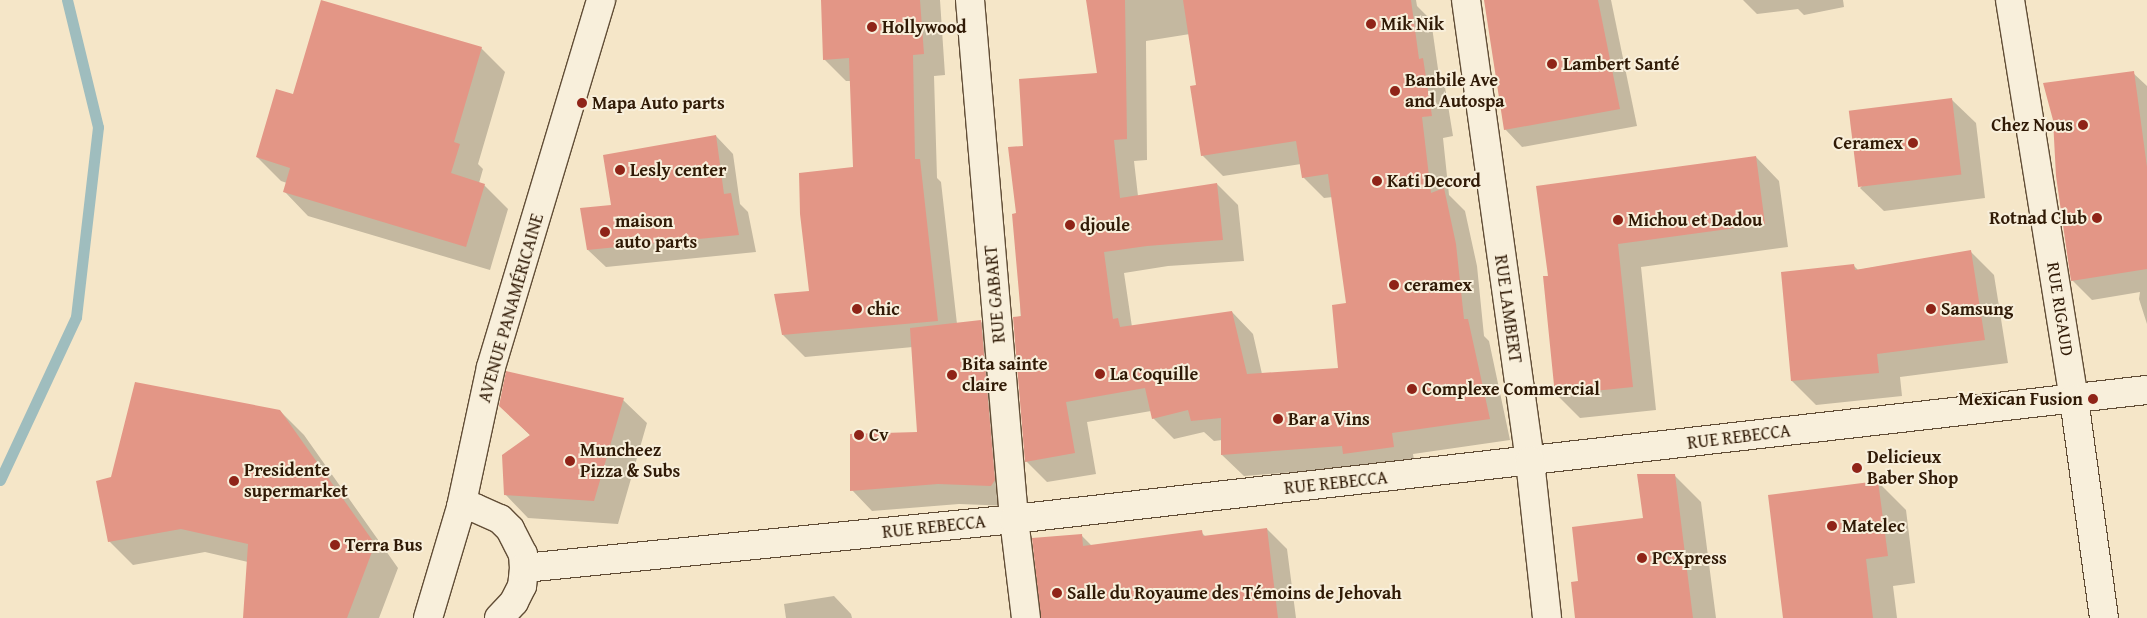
<!DOCTYPE html>
<html>
<head>
<meta charset="utf-8">
<style>
	body { margin:0 }
	#map { position:relative; width:2147px; height:618px; overflow:hidden; background:#f5e6c8; font-family:"Gentium Book Plus",serif }
	div>[style] { position:absolute }
	.shadow>* { inset:0; background:#0003 }
	.stream>* { height:11px; margin:-5.5px; padding:0 5.5px; transform-origin:5.5px; border-radius:5.5px; background:#9fbdbe }
	.building>* { inset:0; background:#e39686; transform-origin:0 0 }
	.roads { filter:drop-shadow(1px 0 #614d36) drop-shadow(-1px 0 #614d36) drop-shadow(0 1px #614d36) drop-shadow(0 -1px #614d36) }
	.minor>* { height:28px; margin:-14px; padding:0 14px; transform-origin:14px; border-radius:14px; background:#f8efdb }
	.tertiary>* { height:28px; margin:-14px; padding:0 14px; transform-origin:14px; border-radius:14px; background:#f8efdb }
	.secondary>* { height:28px; margin:-14px; padding:0 14px; transform-origin:14px; border-radius:14px; background:#f8efdb }
	.dots>* { width:14px; height:14px; translate:-50% -50%; box-sizing:border-box; border:2px solid #f8efdb; border-radius:50% }
	span { translate:-50% -50%; white-space:nowrap; text-align:center; line-height:1.15; -webkit-text-stroke:4px #f8efdb; paint-order:stroke }
	.poi-label { font-size:18px; color:#301a06; font-weight:700 }
	.left { translate:0 -50%; text-align:left }
	.right { translate:-100% -50%; text-align:right }
	.street-label { font-size:18px; color:#301a06 }
</style>
</head>
<body>
<div id="map">
	<div class="shadow">
		<div style="clip-path:polygon(822px 0,940px 0,945px 75px,934px 76px,937px 178px,941px 182px,957px 324px,981px 322px,1002px 342px,1012px 506px,959px 504px,872px 511px,852px 490px,918px 433px,913px 347px,805px 357px,783px 335px,811px 292px,854px 168px,851px 81px,846px 81px,824px 59px)"></div>
		<div style="clip-path:polygon(evenodd,1087px 0,1416px 0,1417px 6px,1431px 20px,1439px 76px,1444px 81px,1453px 136px,1443px 138px,1449px 195px,1465px 211px,1477px 266px,1484px 336px,1489px 341px,1510px 440px,1413px 454px,1415px 467px,1357px 467px,1244px 476px,1222px 455px,1222px 440px,1214px 441px,1204px 432px,1174px 439px,1153px 418px,1151px 411px,1087px 422px,1096px 474px,1047px 482px,1026px 461px,1017px 214px,1024px 147px,1098px 74px,1087px 0,1190px 34px,1198px 86px,1202px 155px,1223px 176px,1301px 164px,1303px 177px,1324px 198px,1333px 197px,1347px 304px,1340px 369px,1262px 374px,1253px 334px,1232px 312px,1132px 327px,1124px 273px,1168px 266px,1244px 261px,1238px 205px,1217px 184px,1138px 196px,1134px 161px,1147px 160px,1146px 41px,1190px 34px)"></div>
		<div style="clip-path:polygon(1485px 0,1611px 0,1637px 126px,1522px 147px,1505px 129px)"></div>
		<div style="clip-path:polygon(1743px 0,1843px 0,1844px 7px,1804px 15px,1798px 9px,1757px 14px)"></div>
		<div style="clip-path:polygon(481px 48px,505px 72px,478px 164px,483px 169px,479px 183px,484px 185px,508px 209px,490px 270px,308px 216px,285px 192px,287px 183px,281px 181px,257px 157px,294px 96px)"></div>
		<div style="clip-path:polygon(2133px 73px,2147px 86px,2147px 324px,2139px 299px,2140px 292px,2092px 300px,2072px 280px)"></div>
		<div style="clip-path:polygon(1952px 100px,1976px 123px,1985px 198px,1884px 211px,1860px 188px)"></div>
		<div style="clip-path:polygon(716px 136px,733px 154px,740px 204px,748px 212px,756px 252px,606px 267px,588px 250px,612px 206px)"></div>
		<div style="clip-path:polygon(1756px 157px,1779px 181px,1788px 247px,1641px 267px,1656px 410px,1580px 418px,1556px 394px,1549px 277px)"></div>
		<div style="clip-path:polygon(1970px 251px,1994px 275px,2008px 363px,1900px 377px,1902px 396px,1816px 405px,1792px 381px,1854px 266px,1858px 270px)"></div>
		<div style="clip-path:polygon(623px 400px,647px 423px,618px 524px,528px 518px,505px 494px,531px 436px,500px 406px)"></div>
		<div style="clip-path:polygon(280px 411px,304px 435px,398px 568px,379px 618px,248px 618px,248px 562px,205px 552px,133px 565px,109px 541px,112px 478px)"></div>
		<div style="clip-path:polygon(1674px 475px,1701px 502px,1716px 618px,1577px 618px,1580px 583px,1644px 519px)"></div>
		<div style="clip-path:polygon(1878px 482px,1906px 510px,1915px 583px,1893px 586px,1897px 618px,1784px 618px)"></div>
		<div style="clip-path:polygon(1267px 529px,1287px 549px,1296px 618px,1042px 618px,1081px 535px,1092px 546px,1201px 532px,1206px 537px)"></div>
		<div style="clip-path:polygon(834px 596px,851px 614px,852px 618px,786px 618px,784px 604px)"></div>
	</div>
	<div class="stream">
		<div style="left:0;top:480px;width:180px;rotate:-65deg"></div>
		<div style="left:76px;top:317px;width:191px;rotate:-83.4deg"></div>
		<div style="left:98px;top:127px;width:131px;rotate:-103.7deg"></div>
	</div>
	<div class="building">
		<div style="clip-path:polygon(321px 0,482px 47px,454px 142px,460px 144px,451px 173px,485px 184px,466px 247px,283px 192px,290px 168px,256px 157px,276px 89px,293px 94px)"></div>
		<div style="clip-path:polygon(821px 0,920px 0,924px 54px,913px 55px,915px 159px,920px 159px,938px 321px,782px 335px,774px 294px,809px 291px,800px 214px,799px 173px,853px 167px,849px 58px,823px 60px)"></div>
		<div style="clip-path:polygon(1086px 0,1125px 0,1127px 139px,1114px 140px,1120px 198px,1217px 183px,1223px 240px,1147px 246px,1104px 252px,1113px 319px,1118px 318px,1120px 327px,1232px 311px,1247px 374px,1338px 368px,1332px 305px,1346px 303px,1328px 174px,1302px 178px,1296px 141px,1201px 156px,1190px 86px,1196px 85px,1183px 0,1411px 0,1419px 59px,1423px 58px,1432px 116px,1422px 117px,1431px 193px,1444px 188px,1456px 244px,1464px 319px,1468px 319px,1490px 419px,1392px 433px,1394px 447px,1343px 454px,1342px 446px,1221px 455px,1221px 418px,1191px 421px,1188px 410px,1152px 419px,1145px 388px,1066px 402px,1075px 453px,1025px 462px,1013px 317px,1021px 316px,1012px 214px,1016px 213px,1008px 147px,1023px 146px,1019px 79px,1097px 73px)"></div>
		<div style="clip-path:polygon(1484px 0,1598px 0,1620px 109px,1504px 130px)"></div>
		<div style="clip-path:polygon(2134px 71px,2147px 167px,2147px 269px,2071px 281px,2056px 176px,2053px 120px,2043px 83px)"></div>
		<div style="left:1952px;top:98px;width:77px;height:104px;rotate:83deg"></div>
		<div style="clip-path:polygon(716px 135px,724px 194px,731px 193px,739px 235px,587px 250px,580px 208px,611px 205px,603px 155px)"></div>
		<div style="clip-path:polygon(1756px 156px,1765px 224px,1618px 244px,1633px 387px,1555px 395px,1543px 276px,1548px 276px,1536px 186px)"></div>
		<div style="clip-path:polygon(1971px 250px,1985px 340px,1877px 354px,1879px 373px,1791px 381px,1781px 272px,1854px 264px,1855px 270px)"></div>
		<div style="clip-path:polygon(981px 320px,995px 480px,991px 486px,938px 484px,850px 491px,850px 434px,917px 432px,910px 328px)"></div>
		<div style="clip-path:polygon(506px 371px,624px 398px,594px 501px,504px 495px,502px 455px,530px 435px,499px 406px)"></div>
		<div style="clip-path:polygon(135px 382px,280px 410px,375px 544px,347px 618px,243px 618px,248px 544px,181px 529px,108px 542px,96px 481px,111px 477px)"></div>
		<div style="clip-path:polygon(1637px 474px,1675px 474px,1693px 618px,1575px 618px,1571px 582px,1578px 581px,1572px 527px,1643px 518px)"></div>
		<div style="clip-path:polygon(1878px 481px,1888px 556px,1866px 559px,1873px 618px,1783px 618px,1768px 495px)"></div>
		<div style="clip-path:polygon(1267px 528px,1278px 618px,1041px 618px,1032px 538px,1082px 534px,1083px 546px,1202px 530px,1203px 536px)"></div>
	</div>
	<div class="roads">
		<div class="minor">
			<div style="left:970px;top:0;width:521px;rotate:85.15deg"></div>
			<div style="left:1014px;top:519px;width:100px;rotate:83.1deg"></div>
			<div style="left:461px;top:507px;width:14px;rotate:4deg"></div>
			<div style="left:475px;top:508px;width:27px;rotate:24deg"></div>
			<div style="left:500px;top:519px;width:14px;rotate:45deg"></div>
			<div style="left:510px;top:529px;width:28px;rotate:63deg"></div>
			<div style="left:523px;top:554px;width:14px;rotate:86deg"></div>
			<div style="left:524px;top:568px;width:18px;rotate:96deg"></div>
			<div style="left:522px;top:586px;width:18px;rotate:117deg"></div>
			<div style="left:514px;top:602px;width:22px;rotate:133deg"></div>
			<div style="left:524px;top:568px;width:492px;rotate:-5.7deg"></div>
			<div style="left:1014px;top:519px;width:1140px;rotate:-6.5deg"></div>
		</div>
		<div class="tertiary">
			<div style="left:1466px;top:0;width:465px;rotate:82.1deg"></div>
			<div style="left:1530px;top:461px;width:158px;rotate:83.8deg"></div>
			<div style="left:2010px;top:0;width:404px;rotate:80.9deg"></div>
			<div style="left:2074px;top:399px;width:221px;rotate:82.2deg"></div>
		</div>
		<div class="secondary">
			<div style="left:428px;top:618px;width:116px;rotate:-73.4deg"></div>
			<div style="left:461px;top:507px;width:143px;rotate:-77.9deg"></div>
			<div style="left:491px;top:367px;width:383px;rotate:-73.3deg"></div>
		</div>
	</div>
	<div class="dots">
		<div style="left:1371px;top:24px;background:#8f2418"></div>
		<div style="left:872px;top:27px;background:#8f2418"></div>
		<div style="left:1552px;top:64px;background:#8f2418"></div>
		<div style="left:1395px;top:91px;background:#8f2418"></div>
		<div style="left:582px;top:103px;background:#8f2418"></div>
		<div style="left:2083px;top:125px;background:#8f2418"></div>
		<div style="left:1913px;top:143px;background:#8f2418"></div>
		<div style="left:620px;top:170px;background:#8f2418"></div>
		<div style="left:1377px;top:181px;background:#8f2418"></div>
		<div style="left:2097px;top:218px;background:#8f2418"></div>
		<div style="left:1618px;top:220px;background:#8f2418"></div>
		<div style="left:1070px;top:225px;background:#8f2418"></div>
		<div style="left:605px;top:232px;background:#8f2418"></div>
		<div style="left:1394px;top:285px;background:#8f2418"></div>
		<div style="left:857px;top:309px;background:#8f2418"></div>
		<div style="left:1931px;top:309px;background:#8f2418"></div>
		<div style="left:1100px;top:374px;background:#8f2418"></div>
		<div style="left:952px;top:375px;background:#8f2418"></div>
		<div style="left:1412px;top:389px;background:#8f2418"></div>
		<div style="left:2093px;top:399px;background:#8f2418"></div>
		<div style="left:1278px;top:419px;background:#8f2418"></div>
		<div style="left:859px;top:435px;background:#8f2418"></div>
		<div style="left:570px;top:461px;background:#8f2418"></div>
		<div style="left:1857px;top:468px;background:#8f2418"></div>
		<div style="left:234px;top:481px;background:#8f2418"></div>
		<div style="left:1832px;top:526px;background:#8f2418"></div>
		<div style="left:335px;top:545px;background:#8f2418"></div>
		<div style="left:1642px;top:558px;background:#8f2418"></div>
		<div style="left:1057px;top:593px;background:#8f2418"></div>
	</div>
	<div class="poi-label">
		<span class="left" style="left:1381px;top:24px">Mik Nik</span>
		<span class="left" style="left:882px;top:27px">Hollywood</span>
		<span class="left" style="left:1563px;top:64px">Lambert Santé</span>
		<span class="left" style="left:1405px;top:91px">Banbile Ave<br>and Autospa</span>
		<span class="left" style="left:592px;top:103px">Mapa Auto parts</span>
		<span class="right" style="left:2073px;top:125px">Chez Nous</span>
		<span class="right" style="left:1903px;top:143px">Ceramex</span>
		<span class="left" style="left:630px;top:170px">Lesly center</span>
		<span class="left" style="left:1387px;top:181px">Kati Decord</span>
		<span class="right" style="left:2087px;top:218px">Rotnad Club</span>
		<span class="left" style="left:1628px;top:220px">Michou et Dadou</span>
		<span class="left" style="left:615px;top:232px">maison<br>auto parts</span>
		<span class="left" style="left:1080px;top:225px">djoule</span>
		<span class="left" style="left:1404px;top:285px">ceramex</span>
		<span class="left" style="left:867px;top:309px">chic</span>
		<span class="left" style="left:1941px;top:309px">Samsung</span>
		<span class="left" style="left:962px;top:375px">Bita sainte<br>claire</span>
		<span class="left" style="left:1110px;top:374px">La Coquille</span>
		<span class="left" style="left:1422px;top:389px">Complexe Commercial</span>
		<span class="right" style="left:2083px;top:399px">Mexican Fusion</span>
		<span class="left" style="left:1288px;top:419px">Bar a Vins</span>
		<span class="left" style="left:869px;top:435px">Cv</span>
		<span class="left" style="left:580px;top:461px">Muncheez<br>Pizza &amp; Subs</span>
		<span class="left" style="left:1867px;top:468px">Delicieux<br>Baber Shop</span>
		<span class="left" style="left:244px;top:481px">Presidente<br>supermarket</span>
		<span class="left" style="left:1842px;top:526px">Matelec</span>
		<span class="left" style="left:345px;top:545px">Terra Bus</span>
		<span class="left" style="left:1652px;top:558px">PCXpress</span>
		<span class="left" style="left:1067px;top:593px">Salle du Royaume des Témoins de Jehovah</span>
	</div>
	<div class="street-label">
		<span style="left:995px;top:294px;rotate:-95deg">RUE GABART</span>
		<span style="left:511px;top:308px;rotate:-74deg">AVENUE PANAMÉRICAINE</span>
		<span style="left:1508px;top:309px;rotate:82deg">RUE LAMBERT</span>
		<span style="left:2060px;top:309px;rotate:81deg">RUE RIGAUD</span>
		<span style="left:1739px;top:437px;rotate:-7deg">RUE REBECCA</span>
		<span style="left:1336px;top:483px;rotate:-6deg">RUE REBECCA</span>
		<span style="left:934px;top:527px;rotate:-6deg">RUE REBECCA</span>
	</div>
</div>
</body>
</html>
